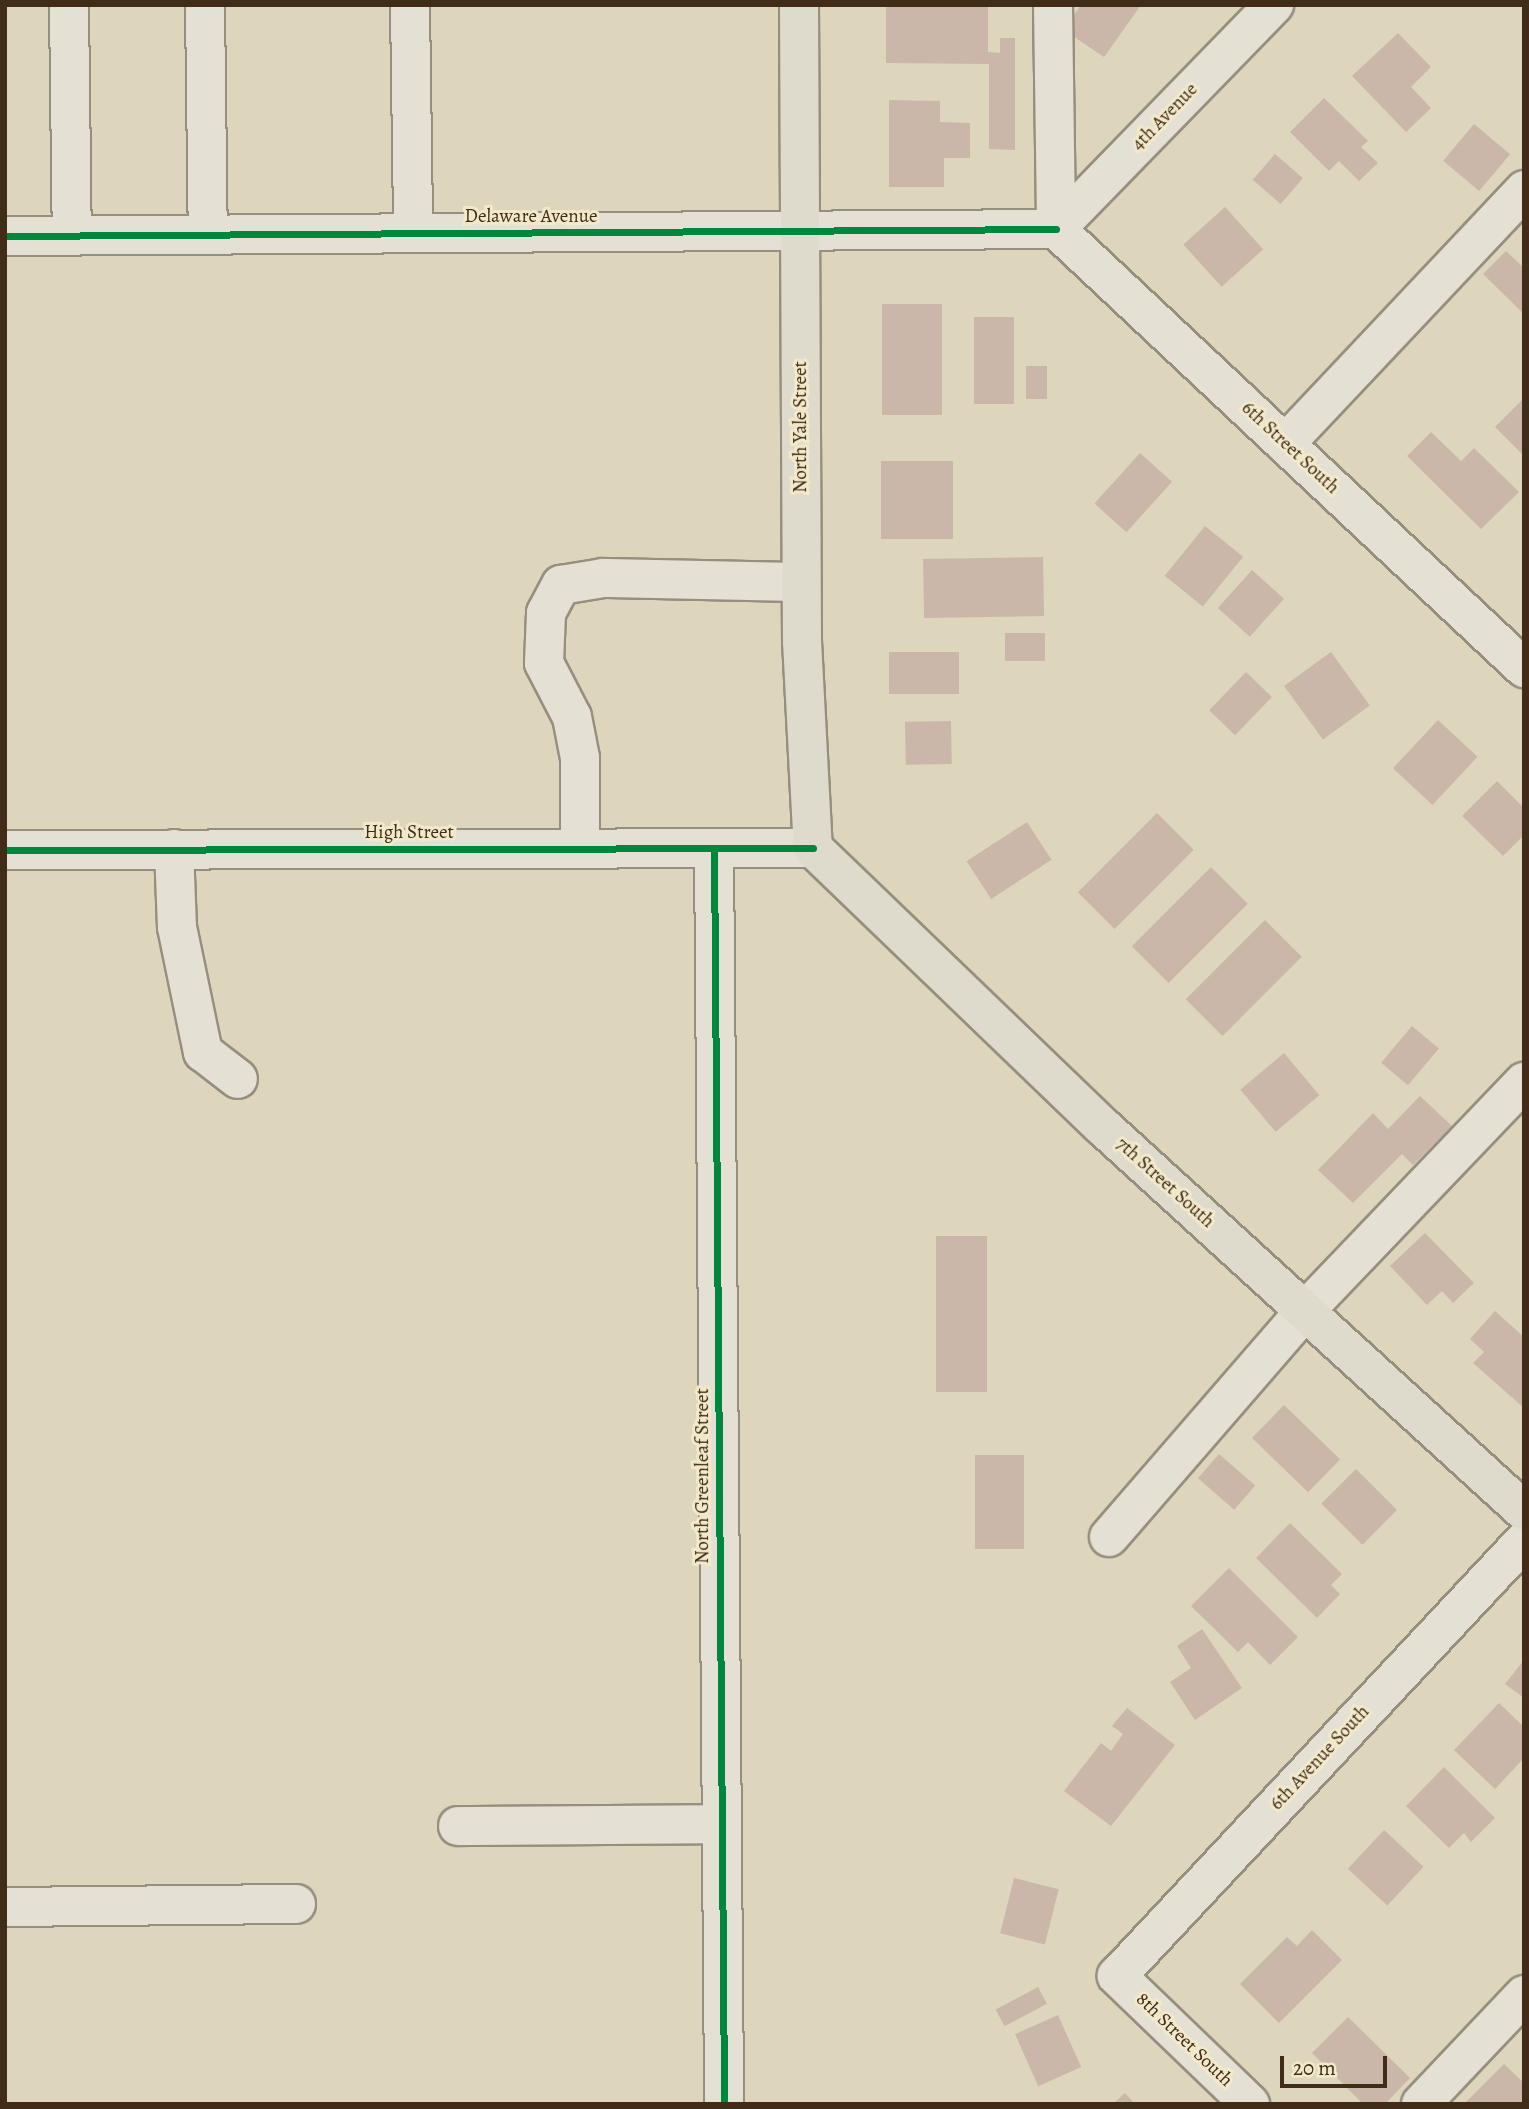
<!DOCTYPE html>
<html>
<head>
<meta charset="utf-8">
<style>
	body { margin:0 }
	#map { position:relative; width:1529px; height:2109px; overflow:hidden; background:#ddd5bc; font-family:Alegreya,serif }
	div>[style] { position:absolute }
	.building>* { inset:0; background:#cab7aa; transform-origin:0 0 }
	.roads { filter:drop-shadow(2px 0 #968f7e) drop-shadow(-2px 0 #968f7e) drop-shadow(0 2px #968f7e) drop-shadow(0 -2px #968f7e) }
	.minor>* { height:38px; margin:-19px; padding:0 19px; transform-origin:19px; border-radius:19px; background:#e4e0d3 }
	.major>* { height:38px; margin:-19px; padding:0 19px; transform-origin:19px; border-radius:19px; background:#dfdbcc }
	.cycleway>* { height:7px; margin:-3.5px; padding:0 3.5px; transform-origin:3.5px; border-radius:3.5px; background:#00873e }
	span { translate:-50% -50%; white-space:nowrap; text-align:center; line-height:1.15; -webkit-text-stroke:6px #f2e9ca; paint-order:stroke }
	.street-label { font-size:19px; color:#402c17 }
	.frame { position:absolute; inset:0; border:7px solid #402c17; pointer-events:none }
	.scale { position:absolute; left:1280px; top:2056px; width:107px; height:32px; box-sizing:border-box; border:4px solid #402c17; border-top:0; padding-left:9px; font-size:21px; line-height:24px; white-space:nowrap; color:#402c17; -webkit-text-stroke:5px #f2e9ca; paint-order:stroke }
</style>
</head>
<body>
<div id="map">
	<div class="building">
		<div style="clip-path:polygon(886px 5px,988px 5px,988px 52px,1000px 53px,1000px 38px,1015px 38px,1015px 150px,989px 149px,989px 64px,886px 63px)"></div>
		<div style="clip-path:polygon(1081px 5px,1141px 5px,1104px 57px,1064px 30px)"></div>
		<div style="clip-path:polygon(1398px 33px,1431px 67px,1411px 87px,1431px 108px,1406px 132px,1352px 76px)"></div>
		<div style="clip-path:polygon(1324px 98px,1368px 141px,1361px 147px,1378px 163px,1359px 181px,1339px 161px,1329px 171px,1290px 132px)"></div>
		<div style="clip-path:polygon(889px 100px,940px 101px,940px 122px,970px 123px,970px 158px,944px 158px,944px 187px,889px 187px)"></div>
		<div style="left:1474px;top:124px;width:47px;height:48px;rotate:40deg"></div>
		<div style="left:1275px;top:154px;width:37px;height:34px;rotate:41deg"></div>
		<div style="left:1225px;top:207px;width:57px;height:56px;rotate:48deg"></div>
		<div style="clip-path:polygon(1506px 251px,1524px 268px,1524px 314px,1483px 274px)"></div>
		<div style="left:882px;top:304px;width:60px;height:111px"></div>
		<div style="left:974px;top:317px;width:40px;height:87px"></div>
		<div style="left:1026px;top:366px;width:21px;height:33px"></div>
		<div style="clip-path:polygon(1524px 398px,1524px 456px,1495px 427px)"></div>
		<div style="clip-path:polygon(1431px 432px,1461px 461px,1474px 448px,1519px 492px,1481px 529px,1407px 456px)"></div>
		<div style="left:1140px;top:453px;width:43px;height:68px;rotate:42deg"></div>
		<div style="left:881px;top:461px;width:72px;height:78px"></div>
		<div style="left:1205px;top:526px;width:49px;height:64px;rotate:39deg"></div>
		<div style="left:1043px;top:557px;width:59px;height:120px;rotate:89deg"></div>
		<div style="left:1252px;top:570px;width:43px;height:51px;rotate:42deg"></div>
		<div style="left:1005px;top:633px;width:40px;height:28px"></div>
		<div style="left:889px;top:652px;width:70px;height:42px"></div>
		<div style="left:1331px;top:652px;width:66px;height:58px;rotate:54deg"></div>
		<div style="left:1246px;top:672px;width:36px;height:53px;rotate:44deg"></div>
		<div style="left:1438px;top:720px;width:54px;height:66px;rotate:43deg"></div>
		<div style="left:951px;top:721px;width:43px;height:46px;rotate:89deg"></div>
		<div style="clip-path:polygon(1497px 781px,1524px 808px,1524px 835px,1503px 856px,1462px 816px)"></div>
		<div style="left:1157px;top:813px;width:52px;height:112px;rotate:45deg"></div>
		<div style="left:1027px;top:822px;width:45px;height:72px;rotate:57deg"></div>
		<div style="left:1211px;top:867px;width:52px;height:112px;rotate:45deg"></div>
		<div style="left:1265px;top:920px;width:52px;height:112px;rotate:45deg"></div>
		<div style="left:1412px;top:1026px;width:35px;height:48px;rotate:40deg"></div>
		<div style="left:1284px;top:1053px;width:55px;height:57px;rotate:50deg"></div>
		<div style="clip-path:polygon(1420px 1096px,1452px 1126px,1413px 1165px,1402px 1154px,1353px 1203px,1318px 1170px,1373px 1113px,1388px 1129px)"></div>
		<div style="clip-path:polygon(1425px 1233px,1474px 1283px,1453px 1303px,1442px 1291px,1427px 1305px,1390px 1266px)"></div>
		<div style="left:936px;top:1236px;width:51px;height:156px"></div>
		<div style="clip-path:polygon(1495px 1311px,1524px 1337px,1524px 1408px,1473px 1363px,1484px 1352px,1470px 1339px)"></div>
		<div style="left:1284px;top:1405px;width:78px;height:46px;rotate:44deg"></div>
		<div style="left:1219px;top:1454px;width:48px;height:32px;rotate:41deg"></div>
		<div style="left:975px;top:1455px;width:49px;height:94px"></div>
		<div style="left:1356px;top:1469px;width:58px;height:49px;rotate:45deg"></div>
		<div style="clip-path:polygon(1290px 1523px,1342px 1574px,1331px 1585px,1340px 1594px,1317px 1618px,1256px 1558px)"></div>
		<div style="clip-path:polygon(1229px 1568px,1298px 1637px,1270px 1665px,1248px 1642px,1238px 1652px,1191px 1606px)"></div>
		<div style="clip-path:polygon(1202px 1629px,1242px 1688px,1195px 1720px,1170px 1682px,1191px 1668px,1177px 1646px)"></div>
		<div style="clip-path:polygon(1524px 1660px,1524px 1698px,1505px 1684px)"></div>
		<div style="clip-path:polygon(1499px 1703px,1524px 1727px,1524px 1758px,1495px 1789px,1454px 1750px)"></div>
		<div style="clip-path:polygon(1127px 1708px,1175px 1745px,1111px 1826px,1064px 1791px,1101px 1743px,1111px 1751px,1123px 1734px,1112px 1726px)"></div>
		<div style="clip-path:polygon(1444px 1767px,1495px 1818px,1471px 1842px,1464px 1833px,1449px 1848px,1406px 1806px)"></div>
		<div style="left:1384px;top:1830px;width:54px;height:53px;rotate:43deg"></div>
		<div style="left:1014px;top:1878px;width:46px;height:57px;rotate:14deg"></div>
		<div style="clip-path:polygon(1312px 1930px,1342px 1960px,1279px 2023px,1240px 1984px,1287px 1937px,1297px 1946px)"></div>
		<div style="left:1038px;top:1987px;width:19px;height:48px;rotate:62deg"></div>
		<div style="left:1058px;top:2015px;width:57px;height:47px;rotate:66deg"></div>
		<div style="clip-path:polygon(1348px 2017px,1410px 2078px,1385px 2104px,1363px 2104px,1312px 2053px)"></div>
		<div style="clip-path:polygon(1504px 2064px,1524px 2083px,1524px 2104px,1464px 2104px)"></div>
		<div style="clip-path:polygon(1125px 2093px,1135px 2104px,1113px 2104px)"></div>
	</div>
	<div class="roads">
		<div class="minor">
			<div style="left:69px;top:5px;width:230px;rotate:89.3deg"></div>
			<div style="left:205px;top:5px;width:230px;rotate:89.3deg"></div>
			<div style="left:410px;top:5px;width:228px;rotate:89.2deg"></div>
			<div style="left:1053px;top:5px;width:224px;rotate:89.2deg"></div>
			<div style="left:1056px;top:229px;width:642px;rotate:43.17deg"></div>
			<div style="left:1056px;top:229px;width:313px;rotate:-45.8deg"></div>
			<div style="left:5px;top:236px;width:1051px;rotate:-0.38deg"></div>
			<div style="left:1285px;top:444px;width:349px;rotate:-46.7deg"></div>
			<div style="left:174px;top:849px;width:78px;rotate:87.8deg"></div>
			<div style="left:177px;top:927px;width:128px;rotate:78.3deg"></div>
			<div style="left:203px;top:1052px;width:44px;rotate:37.6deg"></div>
			<div style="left:580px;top:849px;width:91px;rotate:-90deg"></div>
			<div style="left:580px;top:758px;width:42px;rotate:-101deg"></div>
			<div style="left:572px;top:717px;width:61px;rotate:-117.4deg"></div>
			<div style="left:544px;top:663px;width:50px;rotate:-87.7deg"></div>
			<div style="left:546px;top:613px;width:32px;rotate:-62deg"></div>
			<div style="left:561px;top:585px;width:43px;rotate:-9.5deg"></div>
			<div style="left:603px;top:578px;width:198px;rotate:1.2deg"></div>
			<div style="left:714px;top:849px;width:1255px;rotate:89.54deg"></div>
			<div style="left:5px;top:850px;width:808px;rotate:-0.14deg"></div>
			<div style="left:1109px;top:1537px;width:299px;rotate:-49.1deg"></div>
			<div style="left:1305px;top:1311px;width:317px;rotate:-46.3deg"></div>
			<div style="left:458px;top:1826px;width:264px;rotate:-0.4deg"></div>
			<div style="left:5px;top:1907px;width:291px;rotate:-0.6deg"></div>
			<div style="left:1250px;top:2104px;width:185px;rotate:-136.1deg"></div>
			<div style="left:1117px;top:1976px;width:596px;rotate:-46.9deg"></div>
			<div style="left:1421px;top:2104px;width:150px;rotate:-46.6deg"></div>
		</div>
		<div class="major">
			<div style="left:799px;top:5px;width:636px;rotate:89.73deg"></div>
			<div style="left:802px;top:641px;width:207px;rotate:87deg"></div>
			<div style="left:813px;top:848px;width:401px;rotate:43.9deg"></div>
			<div style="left:1102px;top:1126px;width:571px;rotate:42.37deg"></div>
		</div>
	</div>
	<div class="cycleway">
		<div style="left:5px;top:236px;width:1051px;rotate:-0.38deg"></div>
		<div style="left:714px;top:849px;width:1255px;rotate:89.54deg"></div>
		<div style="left:5px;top:850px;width:808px;rotate:-0.14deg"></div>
	</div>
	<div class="street-label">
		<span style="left:1165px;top:117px;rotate:-46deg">4th Avenue</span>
		<span style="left:531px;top:217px">Delaware Avenue</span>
		<span style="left:801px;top:427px;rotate:-90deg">North Yale Street</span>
		<span style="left:1290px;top:448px;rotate:43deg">6th Street South</span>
		<span style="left:409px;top:833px">High Street</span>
		<span style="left:1165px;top:1183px;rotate:42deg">7th Street South</span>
		<span style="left:703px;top:1476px;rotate:-90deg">North Greenleaf Street</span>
		<span style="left:1320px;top:1758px;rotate:-47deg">6th Avenue South</span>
		<span style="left:1184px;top:2040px;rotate:44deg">8th Street South</span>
	</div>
	<div class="frame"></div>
	<div class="scale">20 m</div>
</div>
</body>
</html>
